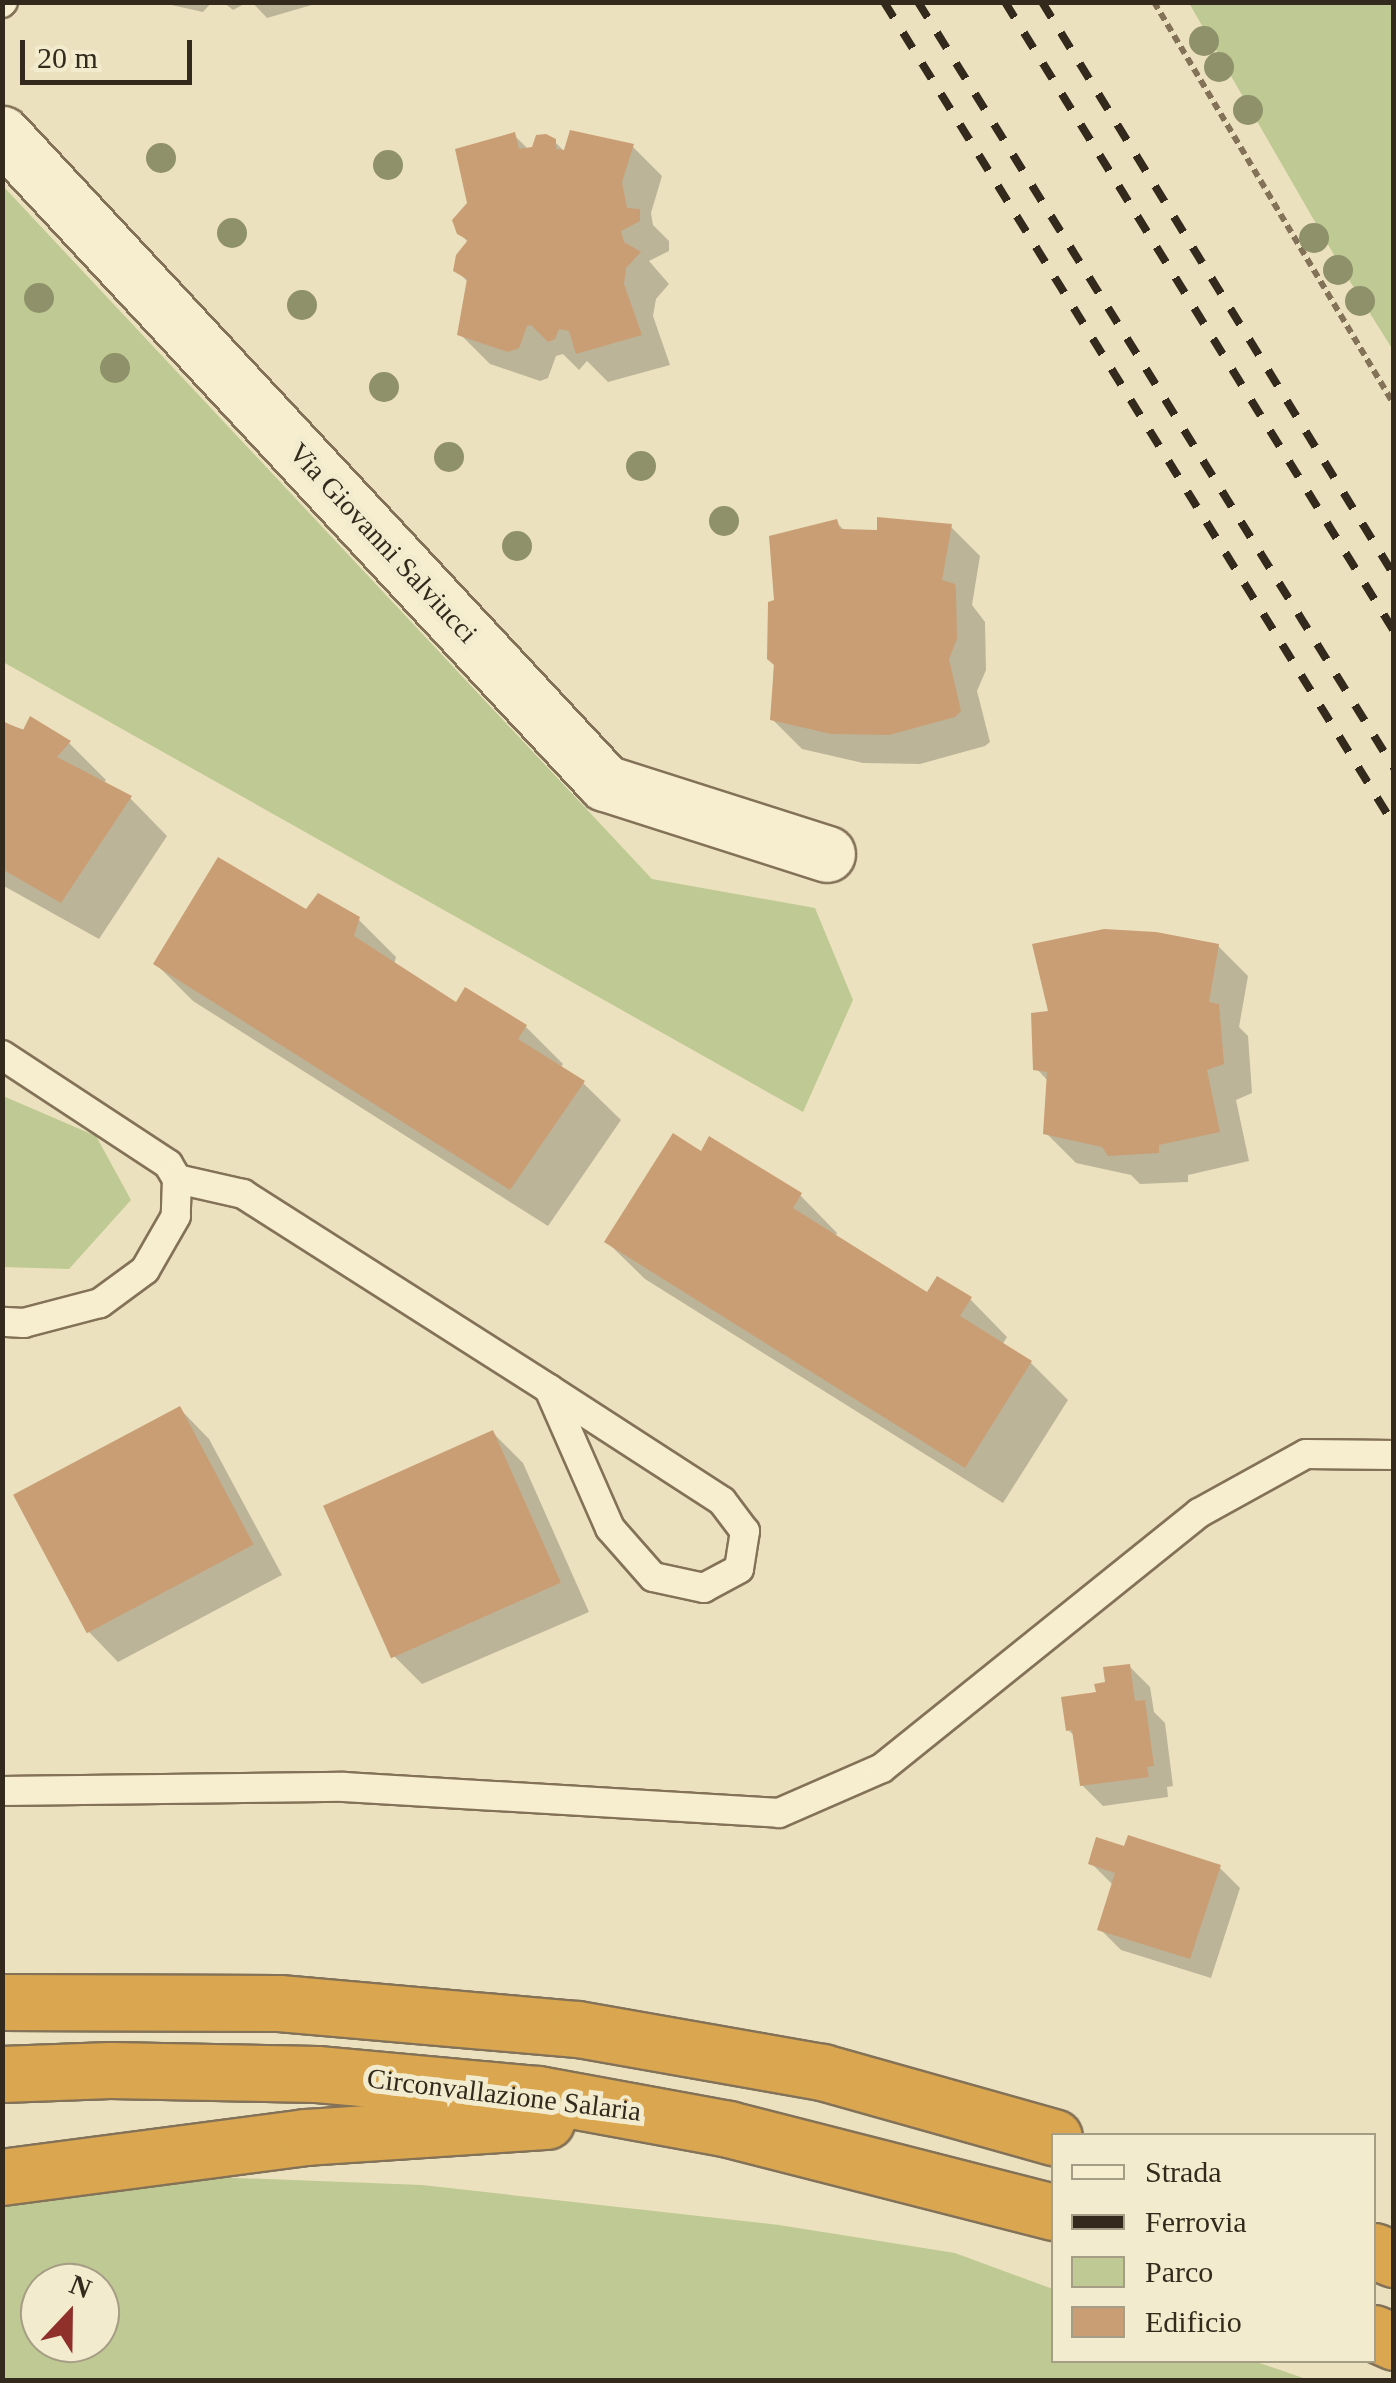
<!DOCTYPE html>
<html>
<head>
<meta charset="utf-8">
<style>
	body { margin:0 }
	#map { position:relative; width:1396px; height:2383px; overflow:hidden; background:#ece1be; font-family:Georgia,serif }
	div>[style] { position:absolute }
	.green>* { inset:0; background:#bfc993 }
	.shadow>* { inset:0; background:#0003 }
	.building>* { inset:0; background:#c99e75; transform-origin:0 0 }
	.path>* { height:6px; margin-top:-3px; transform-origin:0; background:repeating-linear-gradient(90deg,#837258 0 8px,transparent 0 13px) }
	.roads { filter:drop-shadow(2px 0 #837258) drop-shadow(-2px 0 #837258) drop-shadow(0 2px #837258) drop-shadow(0 -2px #837258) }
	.lane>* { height:28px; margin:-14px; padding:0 14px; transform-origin:14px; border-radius:14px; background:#f7eed0 }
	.street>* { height:55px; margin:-27.5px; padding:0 27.5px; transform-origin:27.5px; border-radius:27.5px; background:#f7eed0 }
	.highway>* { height:55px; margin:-27.5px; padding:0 27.5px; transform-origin:27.5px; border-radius:27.5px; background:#daa750 }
	.rail>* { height:8px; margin-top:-4px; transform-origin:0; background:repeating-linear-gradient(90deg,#33291c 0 18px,transparent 0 36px) }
	.trees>* { width:30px; height:30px; margin:-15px; border-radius:50%; background:#8e9169 }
	span { translate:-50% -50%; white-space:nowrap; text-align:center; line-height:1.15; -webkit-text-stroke:10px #f3ebcd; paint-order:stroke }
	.street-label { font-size:28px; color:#33291c }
	.frame { position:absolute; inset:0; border:5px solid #33291c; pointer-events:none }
	.legend { position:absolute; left:1051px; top:2133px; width:325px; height:230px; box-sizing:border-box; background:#f3ebcd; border:2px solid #a69d86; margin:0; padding:12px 18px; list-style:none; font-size:30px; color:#33291c }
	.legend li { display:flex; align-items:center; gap:20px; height:50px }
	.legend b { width:50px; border:2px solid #a69d86 }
	.north { position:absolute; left:20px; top:2263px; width:100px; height:100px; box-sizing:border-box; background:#f3ebcd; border:2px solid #a69d86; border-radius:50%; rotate:22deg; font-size:28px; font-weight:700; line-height:40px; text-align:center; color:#33291c }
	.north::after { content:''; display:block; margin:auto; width:35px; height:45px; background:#90302a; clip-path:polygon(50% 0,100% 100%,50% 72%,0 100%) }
	.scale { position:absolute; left:20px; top:40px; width:172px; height:45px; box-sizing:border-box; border:5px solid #33291c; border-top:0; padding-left:12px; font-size:30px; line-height:35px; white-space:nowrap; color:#33291c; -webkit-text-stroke:8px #f3ebcd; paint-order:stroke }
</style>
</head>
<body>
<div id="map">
	<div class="green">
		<div style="clip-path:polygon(1189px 3px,1393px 3px,1393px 350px,1341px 267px)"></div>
		<div style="clip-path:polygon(2px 185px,652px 879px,815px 908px,853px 1000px,803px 1112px,3px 662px)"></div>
		<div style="clip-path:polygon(3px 1096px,96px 1136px,131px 1200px,69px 1269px,3px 1267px)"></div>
		<div style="clip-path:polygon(evenodd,2px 2169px,422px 2185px,779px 2225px,955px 2253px,1053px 2289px,1054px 2360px,1254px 2361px,1309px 2380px,3px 2380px,2px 2169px,40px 2283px,100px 2283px,100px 2343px,40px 2343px,40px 2283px)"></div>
	</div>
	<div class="shadow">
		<div style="clip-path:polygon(158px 2px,212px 2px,203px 12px)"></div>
		<div style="clip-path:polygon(223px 2px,248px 2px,233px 10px)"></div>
		<div style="clip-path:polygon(252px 2px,322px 2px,267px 18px)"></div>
		<div style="clip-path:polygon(514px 135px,529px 150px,554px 141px,566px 153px,632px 146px,662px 176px,651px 213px,653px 225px,669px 241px,669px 251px,649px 261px,669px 284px,656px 299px,653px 316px,670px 365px,608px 382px,587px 361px,579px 370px,563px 354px,556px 356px,548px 378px,540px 381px,490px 364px,460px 334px,469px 283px,456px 270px,469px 243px,459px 233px,469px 204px)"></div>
		<div style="clip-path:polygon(836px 522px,846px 532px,950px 526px,980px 556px,972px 605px,985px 622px,986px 670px,977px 691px,990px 742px,985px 746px,920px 764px,863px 763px,802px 749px,772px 719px,776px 602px)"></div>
		<div style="clip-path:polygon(2px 723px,69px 743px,106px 780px,103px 784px,130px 798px,167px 836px,99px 939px,2px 885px)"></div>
		<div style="clip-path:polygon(306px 912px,358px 919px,396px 957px,394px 965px,457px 1006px,526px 1027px,563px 1064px,560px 1068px,583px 1083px,621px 1120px,548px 1226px,193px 1001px,156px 964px)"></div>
		<div style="clip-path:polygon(1218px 946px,1248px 976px,1239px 1027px,1248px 1036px,1252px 1093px,1236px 1100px,1249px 1161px,1188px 1175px,1188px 1182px,1140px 1184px,1131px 1175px,1076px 1163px,1046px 1133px,1049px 1082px,1036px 1068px,1051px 1014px)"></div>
		<div style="clip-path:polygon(701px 1154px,800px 1195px,837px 1233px,835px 1237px,927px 1295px,970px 1299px,1007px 1337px,1002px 1345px,1031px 1363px,1068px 1400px,1003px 1503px,645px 1279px,607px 1242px)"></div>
		<div style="clip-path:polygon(180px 1409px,209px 1439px,282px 1575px,118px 1662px,89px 1632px)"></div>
		<div style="clip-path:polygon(493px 1433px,523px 1463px,589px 1612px,422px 1684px,392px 1654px)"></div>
		<div style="clip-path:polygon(1129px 1666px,1150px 1687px,1154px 1712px,1165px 1723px,1173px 1786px,1167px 1787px,1168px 1797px,1103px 1806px,1082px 1785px,1076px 1737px,1068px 1730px)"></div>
		<div style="clip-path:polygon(1091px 1863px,1219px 1867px,1240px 1888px,1211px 1978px,1121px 1950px,1100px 1929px,1112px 1884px)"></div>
	</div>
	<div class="building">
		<div style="clip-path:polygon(570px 130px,634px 144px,622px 182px,627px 208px,640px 209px,640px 221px,621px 231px,624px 242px,641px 252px,626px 268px,624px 284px,642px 335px,576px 354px,569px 331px,559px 329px,555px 339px,548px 342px,531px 325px,527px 326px,519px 348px,508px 352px,457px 335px,467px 279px,453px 271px,456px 255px,468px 240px,457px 234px,452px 220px,467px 203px,455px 149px,515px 132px,519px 149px,532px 147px,536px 135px,546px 134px,556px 139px,556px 149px,564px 150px)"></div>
		<div style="clip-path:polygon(877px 517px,952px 524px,942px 580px,955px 584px,956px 590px,957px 639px,949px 659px,961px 711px,955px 717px,889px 735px,831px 734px,770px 720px,774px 665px,767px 659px,768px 602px,774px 600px,769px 536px,837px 519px,840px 529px,877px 530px)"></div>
		<div style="clip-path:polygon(30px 716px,71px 741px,57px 757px,132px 796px,61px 903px,2px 869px,2px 721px,23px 730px)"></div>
		<div style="clip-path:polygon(218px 857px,306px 909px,318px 893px,360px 917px,354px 936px,456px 1002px,465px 987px,527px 1025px,518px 1039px,585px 1081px,510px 1190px,153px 964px)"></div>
		<div style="clip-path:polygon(1104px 929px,1156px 932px,1219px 944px,1209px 1002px,1219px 1004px,1224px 1064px,1207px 1070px,1220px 1132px,1159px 1145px,1159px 1153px,1108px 1156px,1102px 1147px,1043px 1134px,1047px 1072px,1033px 1070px,1031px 1013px,1048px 1011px,1032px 944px)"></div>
		<div style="clip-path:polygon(673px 1133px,701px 1151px,709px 1136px,802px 1193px,793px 1208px,927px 1292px,937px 1276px,972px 1297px,960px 1316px,1032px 1361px,965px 1468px,604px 1242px)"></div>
		<div style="left:180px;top:1406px;width:157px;height:189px;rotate:62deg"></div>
		<div style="left:493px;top:1430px;width:167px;height:186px;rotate:66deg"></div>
		<div style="clip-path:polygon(1130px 1664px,1135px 1701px,1145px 1700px,1154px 1766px,1147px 1767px,1149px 1777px,1080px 1786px,1072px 1730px,1066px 1731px,1061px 1697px,1096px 1692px,1094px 1684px,1105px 1682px,1103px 1667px)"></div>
		<div style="clip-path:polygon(1128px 1835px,1221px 1865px,1190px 1959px,1097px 1930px,1115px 1873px,1088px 1864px,1096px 1837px,1124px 1846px)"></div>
	</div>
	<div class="path">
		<div style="left:1154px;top:2px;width:468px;rotate:59.2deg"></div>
	</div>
	<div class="roads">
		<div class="lane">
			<div style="left:2px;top:3px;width:1px;rotate:-45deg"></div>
			<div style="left:2px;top:1055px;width:199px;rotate:33.3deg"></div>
			<div style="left:168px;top:1164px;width:17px;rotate:59deg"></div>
			<div style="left:177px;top:1179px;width:37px;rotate:92deg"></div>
			<div style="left:176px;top:1216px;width:62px;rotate:119.9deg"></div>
			<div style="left:145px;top:1270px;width:56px;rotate:143.7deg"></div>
			<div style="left:100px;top:1303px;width:79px;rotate:165.3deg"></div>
			<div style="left:24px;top:1323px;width:22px;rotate:-177deg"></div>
			<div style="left:177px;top:1179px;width:68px;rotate:12.8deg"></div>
			<div style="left:243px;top:1194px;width:363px;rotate:32.5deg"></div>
			<div style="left:549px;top:1389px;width:206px;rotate:32.9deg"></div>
			<div style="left:722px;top:1501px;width:38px;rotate:53deg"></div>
			<div style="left:745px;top:1531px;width:38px;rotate:99deg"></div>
			<div style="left:739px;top:1569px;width:40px;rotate:152deg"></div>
			<div style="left:704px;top:1588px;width:52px;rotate:-167.8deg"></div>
			<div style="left:653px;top:1577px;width:65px;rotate:-131.3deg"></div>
			<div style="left:610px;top:1528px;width:152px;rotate:-113.7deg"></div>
			<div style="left:2px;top:1791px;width:342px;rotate:-0.7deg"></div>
			<div style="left:344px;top:1787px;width:436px;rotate:3.4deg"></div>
			<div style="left:779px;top:1813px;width:112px;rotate:-23.6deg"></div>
			<div style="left:882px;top:1768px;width:407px;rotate:-38.8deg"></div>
			<div style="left:1199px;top:1513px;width:122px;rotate:-28.9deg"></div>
			<div style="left:1306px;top:1454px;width:88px;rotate:0.7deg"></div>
		</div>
		<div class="street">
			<div style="left:2px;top:134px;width:886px;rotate:47.1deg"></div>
			<div style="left:605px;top:783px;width:233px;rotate:17.7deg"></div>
		</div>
		<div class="highway">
			<div style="left:2px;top:2002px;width:277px;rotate:0.2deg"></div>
			<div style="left:279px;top:2003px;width:300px;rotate:5deg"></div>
			<div style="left:578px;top:2029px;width:248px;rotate:10deg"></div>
			<div style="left:822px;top:2072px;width:241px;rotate:15.7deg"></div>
			<div style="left:2px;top:2074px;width:108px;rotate:-2.1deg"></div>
			<div style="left:110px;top:2070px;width:207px;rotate:1.1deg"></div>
			<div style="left:317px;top:2074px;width:222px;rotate:5.2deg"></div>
			<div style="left:538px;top:2094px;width:193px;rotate:10.4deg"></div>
			<div style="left:728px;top:2129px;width:336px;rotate:14.3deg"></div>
			<div style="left:2px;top:2177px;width:306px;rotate:-7.5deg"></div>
			<div style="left:305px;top:2137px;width:242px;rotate:-3.8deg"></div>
			<div style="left:1374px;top:2251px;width:22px;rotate:22deg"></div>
			<div style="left:1374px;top:2333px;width:22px;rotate:24deg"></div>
		</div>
	</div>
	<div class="rail">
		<div style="left:884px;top:2px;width:968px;rotate:58.21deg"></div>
		<div style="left:918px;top:2px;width:902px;rotate:58.14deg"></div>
		<div style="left:1005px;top:2px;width:740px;rotate:58.27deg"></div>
		<div style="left:1042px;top:2px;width:672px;rotate:58.44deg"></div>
	</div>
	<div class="trees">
		<div style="left:1204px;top:41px"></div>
		<div style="left:1219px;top:67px"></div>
		<div style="left:1248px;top:110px"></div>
		<div style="left:161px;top:158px"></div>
		<div style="left:388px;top:165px"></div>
		<div style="left:232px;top:233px"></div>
		<div style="left:1314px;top:238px"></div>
		<div style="left:1338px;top:270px"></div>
		<div style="left:39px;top:298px"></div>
		<div style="left:1360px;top:301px"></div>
		<div style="left:302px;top:305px"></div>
		<div style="left:115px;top:368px"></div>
		<div style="left:384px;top:387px"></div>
		<div style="left:449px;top:457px"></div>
		<div style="left:641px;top:466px"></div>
		<div style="left:724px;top:521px"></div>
		<div style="left:517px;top:546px"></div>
	</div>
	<div class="street-label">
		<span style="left:383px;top:543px;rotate:47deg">Via Giovanni Salviucci</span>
		<span style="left:504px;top:2095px;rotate:7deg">Circonvallazione Salaria</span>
	</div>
	<div class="frame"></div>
	<ul class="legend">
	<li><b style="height:12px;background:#f7eed0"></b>Strada</li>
	<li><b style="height:12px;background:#33291c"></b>Ferrovia</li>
	<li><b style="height:28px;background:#bfc993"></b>Parco</li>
	<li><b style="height:28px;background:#c99e75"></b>Edificio</li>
	</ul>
	<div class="north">N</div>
	<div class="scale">20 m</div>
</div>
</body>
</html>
